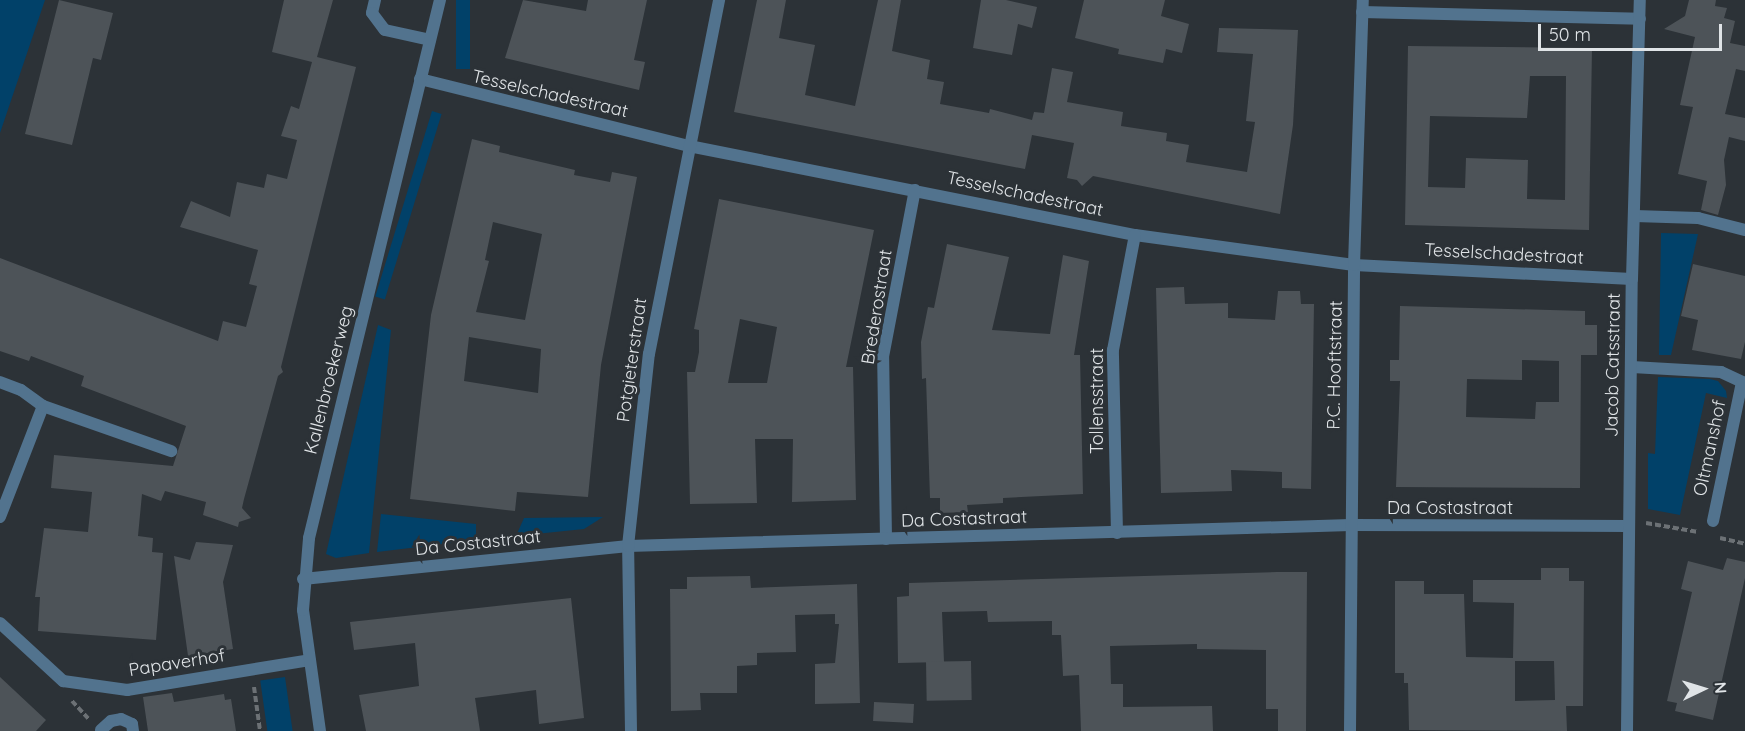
<!DOCTYPE html>
<html>
<head>
<meta charset="utf-8">
<style>
	body { margin:0 }
	#map { position:relative; width:1745px; height:731px; overflow:hidden; background:#2c3237; font-family:Quicksand,sans-serif }
	div>[style] { position:absolute }
	.green>* { inset:0; background:#014169; transform-origin:0 0 }
	.building>* { inset:0; background:#4d5358; transform-origin:0 0 }
	.path>* { height:4px; margin-top:-2px; transform-origin:0; background:repeating-linear-gradient(90deg,#6c7175 0 6px,transparent 0 9px) }
	.lane>* { height:12px; margin:-6px; padding:0 6px; transform-origin:6px; border-radius:6px; background:#52738e }
	.street>* { height:12px; margin:-6px; padding:0 6px; transform-origin:6px; border-radius:6px; background:#52738e }
	span { translate:-50% -50%; white-space:nowrap; text-align:center; line-height:1.15; -webkit-text-stroke:6px #2c3237; paint-order:stroke }
	.street-label { font-size:18px; color:#e0e4e7 }
	.north { position:absolute; left:1673px; top:659px; width:60px; height:60px; -webkit-text-stroke:4px #2c3237; paint-order:stroke; rotate:86deg; font-size:16px; font-weight:700; line-height:24px; text-align:center; color:#e0e4e7 }
	.north::after { content:''; display:block; margin:auto; width:21px; height:27px; background:#e0e4e7; clip-path:polygon(50% 0,100% 100%,50% 72%,0 100%) }
	.scale { position:absolute; left:1538px; top:24px; width:184px; height:27px; box-sizing:border-box; border:3px solid #e0e4e7; border-top:0; padding-left:8px; font-size:18px; line-height:21px; white-space:nowrap; color:#e0e4e7; -webkit-text-stroke:4px #2c3237; paint-order:stroke }
</style>
</head>
<body>
<div id="map">
	<div class="green">
		<div style="clip-path:polygon(0 0,45px 0,0 133px)"></div>
		<div style="left:456px;top:0;width:14px;height:69px"></div>
		<div style="left:432px;top:111px;width:10px;height:194px;rotate:17deg"></div>
		<div style="clip-path:polygon(1661px 233px,1698px 234px,1671px 355px,1659px 355px)"></div>
		<div style="clip-path:polygon(378px 325px,391px 330px,369px 553px,336px 558px,326px 554px)"></div>
		<div style="clip-path:polygon(1658px 377px,1710px 379px,1718px 381px,1726px 391px,1727px 398px,1706px 393px,1680px 515px,1648px 509px,1648px 453px,1655px 454px)"></div>
		<div style="clip-path:polygon(381px 514px,476px 524px,476px 540px,377px 552px)"></div>
		<div style="clip-path:polygon(603px 517px,584px 529px,516px 536px,524px 518px)"></div>
		<div style="left:285px;top:677px;width:55px;height:25px;rotate:82deg"></div>
	</div>
	<div class="building">
		<div style="clip-path:polygon(59px 0,113px 13px,101px 60px,93px 58px,72px 145px,25px 134px)"></div>
		<div style="clip-path:polygon(284px 0,333px 0,317px 57px,356px 67px,281px 367px,283px 372px,278px 376px,244px 499px,242px 508px,251px 518px,239px 522px,238px 527px,203px 515px,206px 502px,165px 491px,161px 501px,142px 494px,138px 536px,153px 538px,152px 552px,163px 553px,156px 640px,38px 631px,40px 597px,35px 597px,44px 528px,88px 532px,92px 492px,51px 488px,54px 455px,173px 466px,186px 426px,81px 386px,84px 376px,31px 356px,29px 361px,0 351px,0 258px,218px 341px,223px 321px,246px 327px,257px 286px,249px 284px,258px 250px,180px 227px,191px 201px,230px 217px,237px 182px,264px 188px,267px 174px,287px 179px,297px 140px,281px 136px,291px 106px,299px 109px,312px 62px,272px 52px)"></div>
		<div style="clip-path:polygon(523px 0,586px 11px,588px 0,647px 0,634px 60px,645px 62px,639px 90px,505px 58px)"></div>
		<div style="clip-path:polygon(757px 0,786px 0,779px 38px,815px 45px,805px 95px,855px 106px,878px 0,901px 0,892px 51px,930px 60px,927px 79px,944px 82px,940px 104px,989px 113px,990px 109px,1032px 120px,1034px 112px,1044px 113px,1052px 68px,1073px 72px,1067px 102px,1123px 112px,1121px 126px,1167px 133px,1166px 141px,1189px 145px,1186px 162px,1247px 172px,1255px 122px,1246px 121px,1253px 54px,1217px 52px,1219px 28px,1298px 30px,1293px 125px,1280px 214px,1093px 176px,1082px 186px,1077px 180px,1067px 178px,1074px 143px,1032px 135px,1025px 169px,734px 112px)"></div>
		<div style="clip-path:polygon(981px 0,1006px 0,1037px 7px,1032px 28px,1018px 24px,1012px 55px,973px 48px)"></div>
		<div style="clip-path:polygon(1084px 0,1165px 0,1161px 16px,1189px 24px,1182px 53px,1166px 49px,1163px 63px,1118px 54px,1119px 49px,1075px 38px)"></div>
		<div style="clip-path:polygon(1689px 0,1716px 0,1715px 6px,1727px 8px,1724px 18px,1735px 21px,1730px 43px,1745px 46px,1745px 71px,1736px 69px,1725px 114px,1745px 118px,1745px 141px,1729px 137px,1724px 160px,1726px 185px,1718px 215px,1701px 210px,1707px 181px,1678px 174px,1693px 107px,1680px 105px,1695px 37px,1664px 29px,1685px 16px)"></div>
		<div style="clip-path:polygon(evenodd,1408px 46px,1592px 48px,1589px 230px,1405px 225px,1408px 46px,1530px 76px,1566px 76px,1565px 200px,1527px 199px,1528px 160px,1466px 158px,1465px 188px,1428px 187px,1430px 116px,1527px 118px,1530px 76px)"></div>
		<div style="clip-path:polygon(evenodd,472px 139px,500px 146px,499px 152px,575px 170px,574px 175px,610px 182px,612px 172px,637px 177px,601px 365px,588px 497px,517px 492px,515px 511px,410px 499px,431px 315px,472px 139px,493px 222px,542px 234px,525px 320px,476px 312px,489px 261px,485px 260px,493px 222px,472px 139px,469px 337px,541px 349px,538px 393px,464px 381px,469px 337px)"></div>
		<div style="clip-path:polygon(evenodd,719px 199px,874px 230px,846px 367px,853px 367px,856px 500px,792px 502px,793px 439px,755px 439px,757px 503px,690px 504px,687px 372px,695px 372px,699px 352px,699px 330px,694px 329px,719px 199px,740px 319px,777px 327px,767px 383px,728px 383px,740px 319px)"></div>
		<div style="clip-path:polygon(947px 244px,1009px 257px,992px 330px,1050px 334px,1063px 255px,1089px 261px,1074px 355px,1080px 355px,1083px 494px,1003px 498px,1003px 503px,967px 505px,968px 512px,940px 513px,940px 498px,930px 498px,926px 378px,922px 379px,921px 342px,928px 307px,934px 308px)"></div>
		<div style="clip-path:polygon(1693px 264px,1745px 276px,1745px 342px,1741px 359px,1692px 350px,1698px 320px,1681px 316px)"></div>
		<div style="clip-path:polygon(1184px 287px,1185px 304px,1228px 303px,1228px 318px,1275px 320px,1278px 291px,1300px 291px,1301px 304px,1314px 304px,1311px 489px,1282px 488px,1282px 472px,1231px 470px,1232px 491px,1161px 493px,1156px 288px)"></div>
		<div style="clip-path:polygon(evenodd,1400px 306px,1585px 311px,1585px 325px,1597px 325px,1597px 355px,1581px 355px,1580px 488px,1396px 487px,1400px 381px,1390px 381px,1390px 360px,1399px 360px,1400px 306px,1522px 360px,1559px 361px,1559px 402px,1536px 402px,1535px 419px,1466px 417px,1467px 379px,1522px 380px,1522px 360px)"></div>
		<div style="clip-path:polygon(196px 542px,233px 545px,223px 582px,233px 649px,188px 656px,174px 556px,190px 560px)"></div>
		<div style="clip-path:polygon(1727px 558px,1745px 562px,1745px 578px,1713px 720px,1675px 711px,1677px 703px,1667px 701px,1692px 592px,1681px 589px,1688px 561px,1723px 570px)"></div>
		<div style="clip-path:polygon(evenodd,1541px 568px,1569px 568px,1569px 581px,1584px 581px,1583px 706px,1566px 706px,1567px 731px,1409px 730px,1408px 683px,1404px 683px,1404px 673px,1395px 673px,1395px 581px,1424px 581px,1424px 594px,1464px 594px,1466px 657px,1513px 658px,1514px 603px,1473px 602px,1473px 580px,1541px 580px,1541px 568px,1515px 661px,1554px 661px,1555px 700px,1515px 701px,1515px 661px)"></div>
		<div style="clip-path:polygon(1277px 572px,1307px 572px,1306px 731px,1278px 731px,1278px 709px,1266px 709px,1266px 650px,1197px 649px,1197px 644px,1110px 646px,1111px 684px,1123px 684px,1123px 707px,1212px 706px,1213px 731px,1081px 731px,1079px 675px,1063px 676px,1061px 635px,1052px 635px,1052px 621px,988px 622px,987px 611px,942px 612px,944px 662px,898px 663px,897px 597px,909px 596px,909px 583px)"></div>
		<div style="clip-path:polygon(750px 576px,751px 588px,857px 584px,860px 703px,815px 704px,815px 664px,835px 663px,839px 624px,835px 624px,835px 614px,795px 615px,796px 652px,757px 653px,757px 665px,737px 666px,737px 693px,700px 693px,701px 710px,671px 711px,670px 589px,687px 589px,687px 577px)"></div>
		<div style="clip-path:polygon(571px 598px,584px 718px,539px 724px,536px 690px,475px 698px,480px 731px,366px 731px,359px 695px,419px 686px,415px 643px,354px 650px,350px 622px)"></div>
		<div style="left:971px;top:661px;width:39px;height:45px;rotate:89deg"></div>
		<div style="clip-path:polygon(0 677px,46px 720px,36px 731px,0 731px)"></div>
		<div style="clip-path:polygon(172px 693px,174px 702px,224px 694px,225px 700px,231px 699px,236px 731px,148px 731px,143px 697px)"></div>
		<div style="left:914px;top:704px;width:19px;height:40px;rotate:93deg"></div>
	</div>
	<div class="path">
		<div style="left:1646px;top:523px;width:53px;rotate:9.8deg"></div>
		<div style="left:1720px;top:538px;width:26px;rotate:13deg"></div>
		<div style="left:254px;top:687px;width:44px;rotate:82.2deg"></div>
		<div style="left:72px;top:701px;width:25px;rotate:47deg"></div>
	</div>
	<div class="lane">
		<div style="left:375px;top:0;width:13px;rotate:103deg"></div>
		<div style="left:372px;top:13px;width:21px;rotate:53deg"></div>
		<div style="left:385px;top:30px;width:46px;rotate:12.5deg"></div>
	</div>
	<div class="street">
		<div style="left:1362px;top:12px;width:278px;rotate:1.4deg"></div>
		<div style="left:420px;top:79px;width:277px;rotate:14deg"></div>
		<div style="left:689px;top:146px;width:455px;rotate:11.3deg"></div>
		<div style="left:1135px;top:235px;width:221px;rotate:7.8deg"></div>
		<div style="left:1354px;top:265px;width:278px;rotate:2.9deg"></div>
		<div style="left:1635px;top:216px;width:63px;rotate:1.8deg"></div>
		<div style="left:1698px;top:218px;width:49px;rotate:14.3deg"></div>
		<div style="left:1632px;top:367px;width:89px;rotate:3.2deg"></div>
		<div style="left:1721px;top:372px;width:26px;rotate:25deg"></div>
		<div style="left:0;top:382px;width:22px;rotate:21deg"></div>
		<div style="left:21px;top:390px;width:27px;rotate:36deg"></div>
		<div style="left:43px;top:406px;width:119px;rotate:111.2deg"></div>
		<div style="left:43px;top:406px;width:136px;rotate:19.4deg"></div>
		<div style="left:1713px;top:521px;width:142px;rotate:-78.2deg"></div>
		<div style="left:1117px;top:533px;width:183px;rotate:-91.3deg"></div>
		<div style="left:1113px;top:350px;width:117px;rotate:-79.2deg"></div>
		<div style="left:886px;top:539px;width:182px;rotate:-90.9deg"></div>
		<div style="left:883px;top:357px;width:170px;rotate:-79.2deg"></div>
		<div style="left:303px;top:579px;width:327px;rotate:-5.8deg"></div>
		<div style="left:628px;top:546px;width:723px;rotate:-1.66deg"></div>
		<div style="left:1351px;top:525px;width:277px;rotate:0.2deg"></div>
		<div style="left:0;top:623px;width:86px;rotate:42.6deg"></div>
		<div style="left:63px;top:681px;width:65px;rotate:8deg"></div>
		<div style="left:127px;top:690px;width:185px;rotate:-9.3deg"></div>
		<div style="left:101px;top:730px;width:13px;rotate:-42deg"></div>
		<div style="left:111px;top:721px;width:10px;rotate:-11deg"></div>
		<div style="left:121px;top:719px;width:12px;rotate:24deg"></div>
		<div style="left:132px;top:724px;width:7px;rotate:82deg"></div>
		<div style="left:320px;top:731px;width:122px;rotate:-98deg"></div>
		<div style="left:303px;top:610px;width:72px;rotate:-85.2deg"></div>
		<div style="left:309px;top:538px;width:554px;rotate:-76.32deg"></div>
		<div style="left:631px;top:731px;width:185px;rotate:-90.9deg"></div>
		<div style="left:628px;top:546px;width:193px;rotate:-83.8deg"></div>
		<div style="left:649px;top:354px;width:361px;rotate:-78.8deg"></div>
		<div style="left:1350px;top:731px;width:466px;rotate:-89.5deg"></div>
		<div style="left:1354px;top:265px;width:265px;rotate:-88.1deg"></div>
		<div style="left:1627px;top:731px;width:452px;rotate:-89.4deg"></div>
		<div style="left:1632px;top:279px;width:279px;rotate:-88.4deg"></div>
	</div>
	<div class="street-label">
		<span style="left:550px;top:94px;rotate:13deg">Tesselschadestraat</span>
		<span style="left:1025px;top:194px;rotate:12deg">Tesselschadestraat</span>
		<span style="left:1504px;top:254px;rotate:3deg">Tesselschadestraat</span>
		<span style="left:877px;top:307px;rotate:-81deg">Brederostraat</span>
		<span style="left:632px;top:360px;rotate:-82deg">Potgieterstraat</span>
		<span style="left:1335px;top:365px;rotate:-89deg">P.C. Hooftstraat</span>
		<span style="left:1613px;top:365px;rotate:-89deg">Jacob Catsstraat</span>
		<span style="left:329px;top:380px;rotate:-76deg">Kallenbroekerweg</span>
		<span style="left:1097px;top:401px;rotate:-90deg">Tollensstraat</span>
		<span style="left:1710px;top:448px;rotate:-78deg">Oltmanshof</span>
		<span style="left:1450px;top:508px">Da Costastraat</span>
		<span style="left:964px;top:519px;rotate:-2deg">Da Costastraat</span>
		<span style="left:478px;top:543px;rotate:-6deg">Da Costastraat</span>
		<span style="left:177px;top:663px;rotate:-9deg">Papaverhof</span>
	</div>
	<div class="north">N</div>
	<div class="scale">50 m</div>
</div>
</body>
</html>
